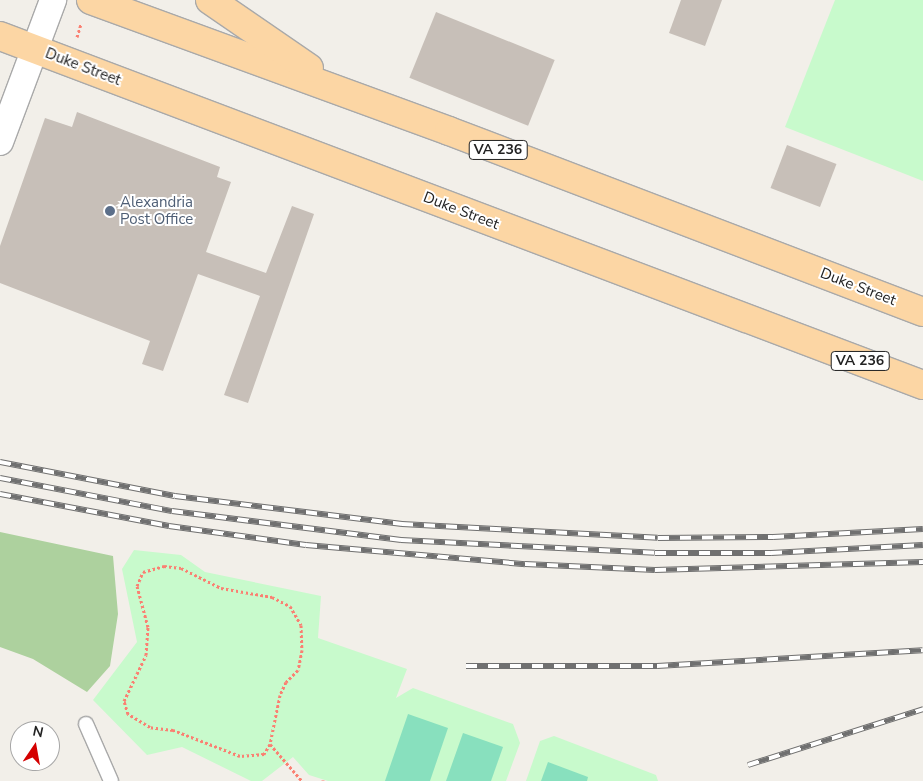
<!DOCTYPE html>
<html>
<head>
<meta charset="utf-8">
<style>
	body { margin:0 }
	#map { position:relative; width:923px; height:781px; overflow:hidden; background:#f2efe9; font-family:"Nunito Sans",sans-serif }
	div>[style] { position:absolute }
	.forest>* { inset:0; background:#add19e }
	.park>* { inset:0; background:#c8facc }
	.pitch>* { inset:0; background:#88e0be }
	.building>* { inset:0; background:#c7bfb8; transform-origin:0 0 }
	.path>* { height:3px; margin-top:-1.5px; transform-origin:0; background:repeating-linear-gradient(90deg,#fa8072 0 2.5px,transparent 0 5px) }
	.roads { filter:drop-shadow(1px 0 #a9a9a9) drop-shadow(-1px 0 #a9a9a9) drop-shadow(0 1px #a9a9a9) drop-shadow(0 -1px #a9a9a9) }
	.service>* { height:14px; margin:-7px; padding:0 7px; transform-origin:7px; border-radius:7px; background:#fff }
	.minor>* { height:26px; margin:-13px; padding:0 13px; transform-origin:13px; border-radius:13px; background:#fff }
	.primary>* { height:28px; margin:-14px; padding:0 14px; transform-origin:14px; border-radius:14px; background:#fcd6a4 }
	.rail>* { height:5.5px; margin-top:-2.75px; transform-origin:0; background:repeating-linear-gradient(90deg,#fff 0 11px,#707070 0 22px); box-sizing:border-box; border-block:1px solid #707070 }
	.dots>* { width:14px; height:14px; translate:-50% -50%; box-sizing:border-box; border:2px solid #fff; border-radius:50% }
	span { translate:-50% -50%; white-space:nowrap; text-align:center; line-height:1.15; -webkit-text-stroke:4px #fff; paint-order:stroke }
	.shield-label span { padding:1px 4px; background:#fff; border:1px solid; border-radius:4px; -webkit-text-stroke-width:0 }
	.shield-label { font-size:14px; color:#222; font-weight:700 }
	.street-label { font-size:15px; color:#222 }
	.service-label { font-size:15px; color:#4e5e75 }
	.left { translate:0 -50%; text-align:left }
	.north { position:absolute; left:10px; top:721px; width:50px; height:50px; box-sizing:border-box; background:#fff; border:1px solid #a7a7a7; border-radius:50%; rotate:12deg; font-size:14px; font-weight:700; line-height:20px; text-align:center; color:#222 }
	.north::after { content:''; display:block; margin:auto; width:18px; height:22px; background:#d40000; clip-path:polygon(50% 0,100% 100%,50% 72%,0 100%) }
</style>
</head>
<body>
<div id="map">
	<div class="forest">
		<div style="clip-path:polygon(0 532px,113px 556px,118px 614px,110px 666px,87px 692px,33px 659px,0 647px)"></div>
	</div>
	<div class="park">
		<div style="clip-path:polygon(835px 0,923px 0,923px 181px,785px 127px)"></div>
		<div style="clip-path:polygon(134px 550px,181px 555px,205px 572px,321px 596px,318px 638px,407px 669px,396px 698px,413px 688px,513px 724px,520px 743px,506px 781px,328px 781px,309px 775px,293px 757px,262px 781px,251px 781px,182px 747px,147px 755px,93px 700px,137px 642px,122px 569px)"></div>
		<div style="clip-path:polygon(554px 736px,656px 775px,658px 781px,526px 781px,540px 741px)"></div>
	</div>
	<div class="pitch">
		<div style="clip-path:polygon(408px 714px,448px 728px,430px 781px,385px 781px)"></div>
		<div style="clip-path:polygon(463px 733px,503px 747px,491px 781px,446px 781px)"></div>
		<div style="clip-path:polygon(548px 762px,588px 777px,587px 781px,541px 781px)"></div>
	</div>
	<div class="building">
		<div style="clip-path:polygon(681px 0,722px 0,705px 46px,669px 33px)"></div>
		<div style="left:436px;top:12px;width:128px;height:71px;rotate:22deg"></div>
		<div style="clip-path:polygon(77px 112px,220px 167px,217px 177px,231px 182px,206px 252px,266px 273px,292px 206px,314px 214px,248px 403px,224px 395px,260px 296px,198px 274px,163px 371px,142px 364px,150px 341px,0 283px,0 246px,45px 118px,72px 127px)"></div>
		<div style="left:787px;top:145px;width:53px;height:46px;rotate:21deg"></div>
	</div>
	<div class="path">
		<div style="left:77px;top:37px;width:14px;rotate:-73deg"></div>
		<div style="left:164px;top:566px;width:17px;rotate:7deg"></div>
		<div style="left:181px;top:568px;width:45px;rotate:26.6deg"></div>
		<div style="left:221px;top:588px;width:52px;rotate:10deg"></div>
		<div style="left:272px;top:597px;width:20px;rotate:27deg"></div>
		<div style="left:290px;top:606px;width:22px;rotate:60deg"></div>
		<div style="left:301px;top:625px;width:25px;rotate:88deg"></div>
		<div style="left:302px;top:650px;width:20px;rotate:101deg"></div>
		<div style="left:298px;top:670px;width:17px;rotate:135deg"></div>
		<div style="left:286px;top:682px;width:14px;rotate:115deg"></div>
		<div style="left:280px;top:695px;width:50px;rotate:101.5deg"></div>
		<div style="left:270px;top:744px;width:12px;rotate:121deg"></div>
		<div style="left:264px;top:754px;width:24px;rotate:175deg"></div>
		<div style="left:240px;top:756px;width:72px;rotate:-158.8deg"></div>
		<div style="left:173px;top:730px;width:23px;rotate:-173deg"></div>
		<div style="left:150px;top:727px;width:26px;rotate:-149deg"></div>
		<div style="left:128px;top:714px;width:14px;rotate:-107deg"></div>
		<div style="left:124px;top:701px;width:51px;rotate:-64.4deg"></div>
		<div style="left:146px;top:655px;width:28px;rotate:-86deg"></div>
		<div style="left:148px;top:627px;width:42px;rotate:-105deg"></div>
		<div style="left:137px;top:586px;width:15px;rotate:-67deg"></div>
		<div style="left:143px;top:572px;width:22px;rotate:-16deg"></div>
		<div style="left:270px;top:744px;width:49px;rotate:49.1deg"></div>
		<div style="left:323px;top:781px;width:1px;rotate:-90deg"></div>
	</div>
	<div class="roads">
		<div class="service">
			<div style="left:86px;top:724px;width:62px;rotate:66.3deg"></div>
		</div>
		<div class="minor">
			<div style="left:0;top:142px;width:152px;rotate:-69.5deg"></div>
		</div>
		<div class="primary">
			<div style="left:91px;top:0;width:381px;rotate:20.1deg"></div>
			<div style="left:449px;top:131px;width:507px;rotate:20.9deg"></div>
			<div style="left:210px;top:0;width:120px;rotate:34.5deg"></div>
			<div style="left:0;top:36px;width:987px;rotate:20.71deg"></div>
		</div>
	</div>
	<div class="rail">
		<div style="left:0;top:462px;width:178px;rotate:11deg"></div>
		<div style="left:175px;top:496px;width:229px;rotate:7deg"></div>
		<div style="left:402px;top:524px;width:256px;rotate:3.1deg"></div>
		<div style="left:658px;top:538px;width:115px;rotate:-0.5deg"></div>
		<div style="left:773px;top:537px;width:150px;rotate:-3.1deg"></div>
		<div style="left:0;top:478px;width:175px;rotate:10.9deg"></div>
		<div style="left:172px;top:511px;width:231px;rotate:7.2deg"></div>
		<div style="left:401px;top:540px;width:254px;rotate:2.9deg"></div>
		<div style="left:655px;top:553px;width:116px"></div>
		<div style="left:771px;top:553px;width:152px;rotate:-3deg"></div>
		<div style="left:0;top:494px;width:172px;rotate:10.7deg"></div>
		<div style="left:169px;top:526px;width:138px;rotate:7.9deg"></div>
		<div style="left:306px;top:545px;width:220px;rotate:5deg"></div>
		<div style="left:525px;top:564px;width:130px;rotate:2.6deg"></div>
		<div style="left:655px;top:570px;width:268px;rotate:-1.7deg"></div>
		<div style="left:466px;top:666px;width:191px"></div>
		<div style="left:657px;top:666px;width:266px;rotate:-3.4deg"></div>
		<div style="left:748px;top:765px;width:184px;rotate:-17.7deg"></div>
	</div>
	<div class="dots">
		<div style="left:110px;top:211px;background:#5c6f8a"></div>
	</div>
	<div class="shield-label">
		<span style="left:498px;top:150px">VA 236</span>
		<span style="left:860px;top:361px">VA 236</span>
	</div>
	<div class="street-label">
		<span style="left:83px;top:67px;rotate:21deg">Duke Street</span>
		<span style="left:461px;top:211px;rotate:21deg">Duke Street</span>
		<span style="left:858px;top:287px;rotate:21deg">Duke Street</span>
	</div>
	<div class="service-label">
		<span class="left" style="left:120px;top:211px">Alexandria<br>Post Office</span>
	</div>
	<div class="north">N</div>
</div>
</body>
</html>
